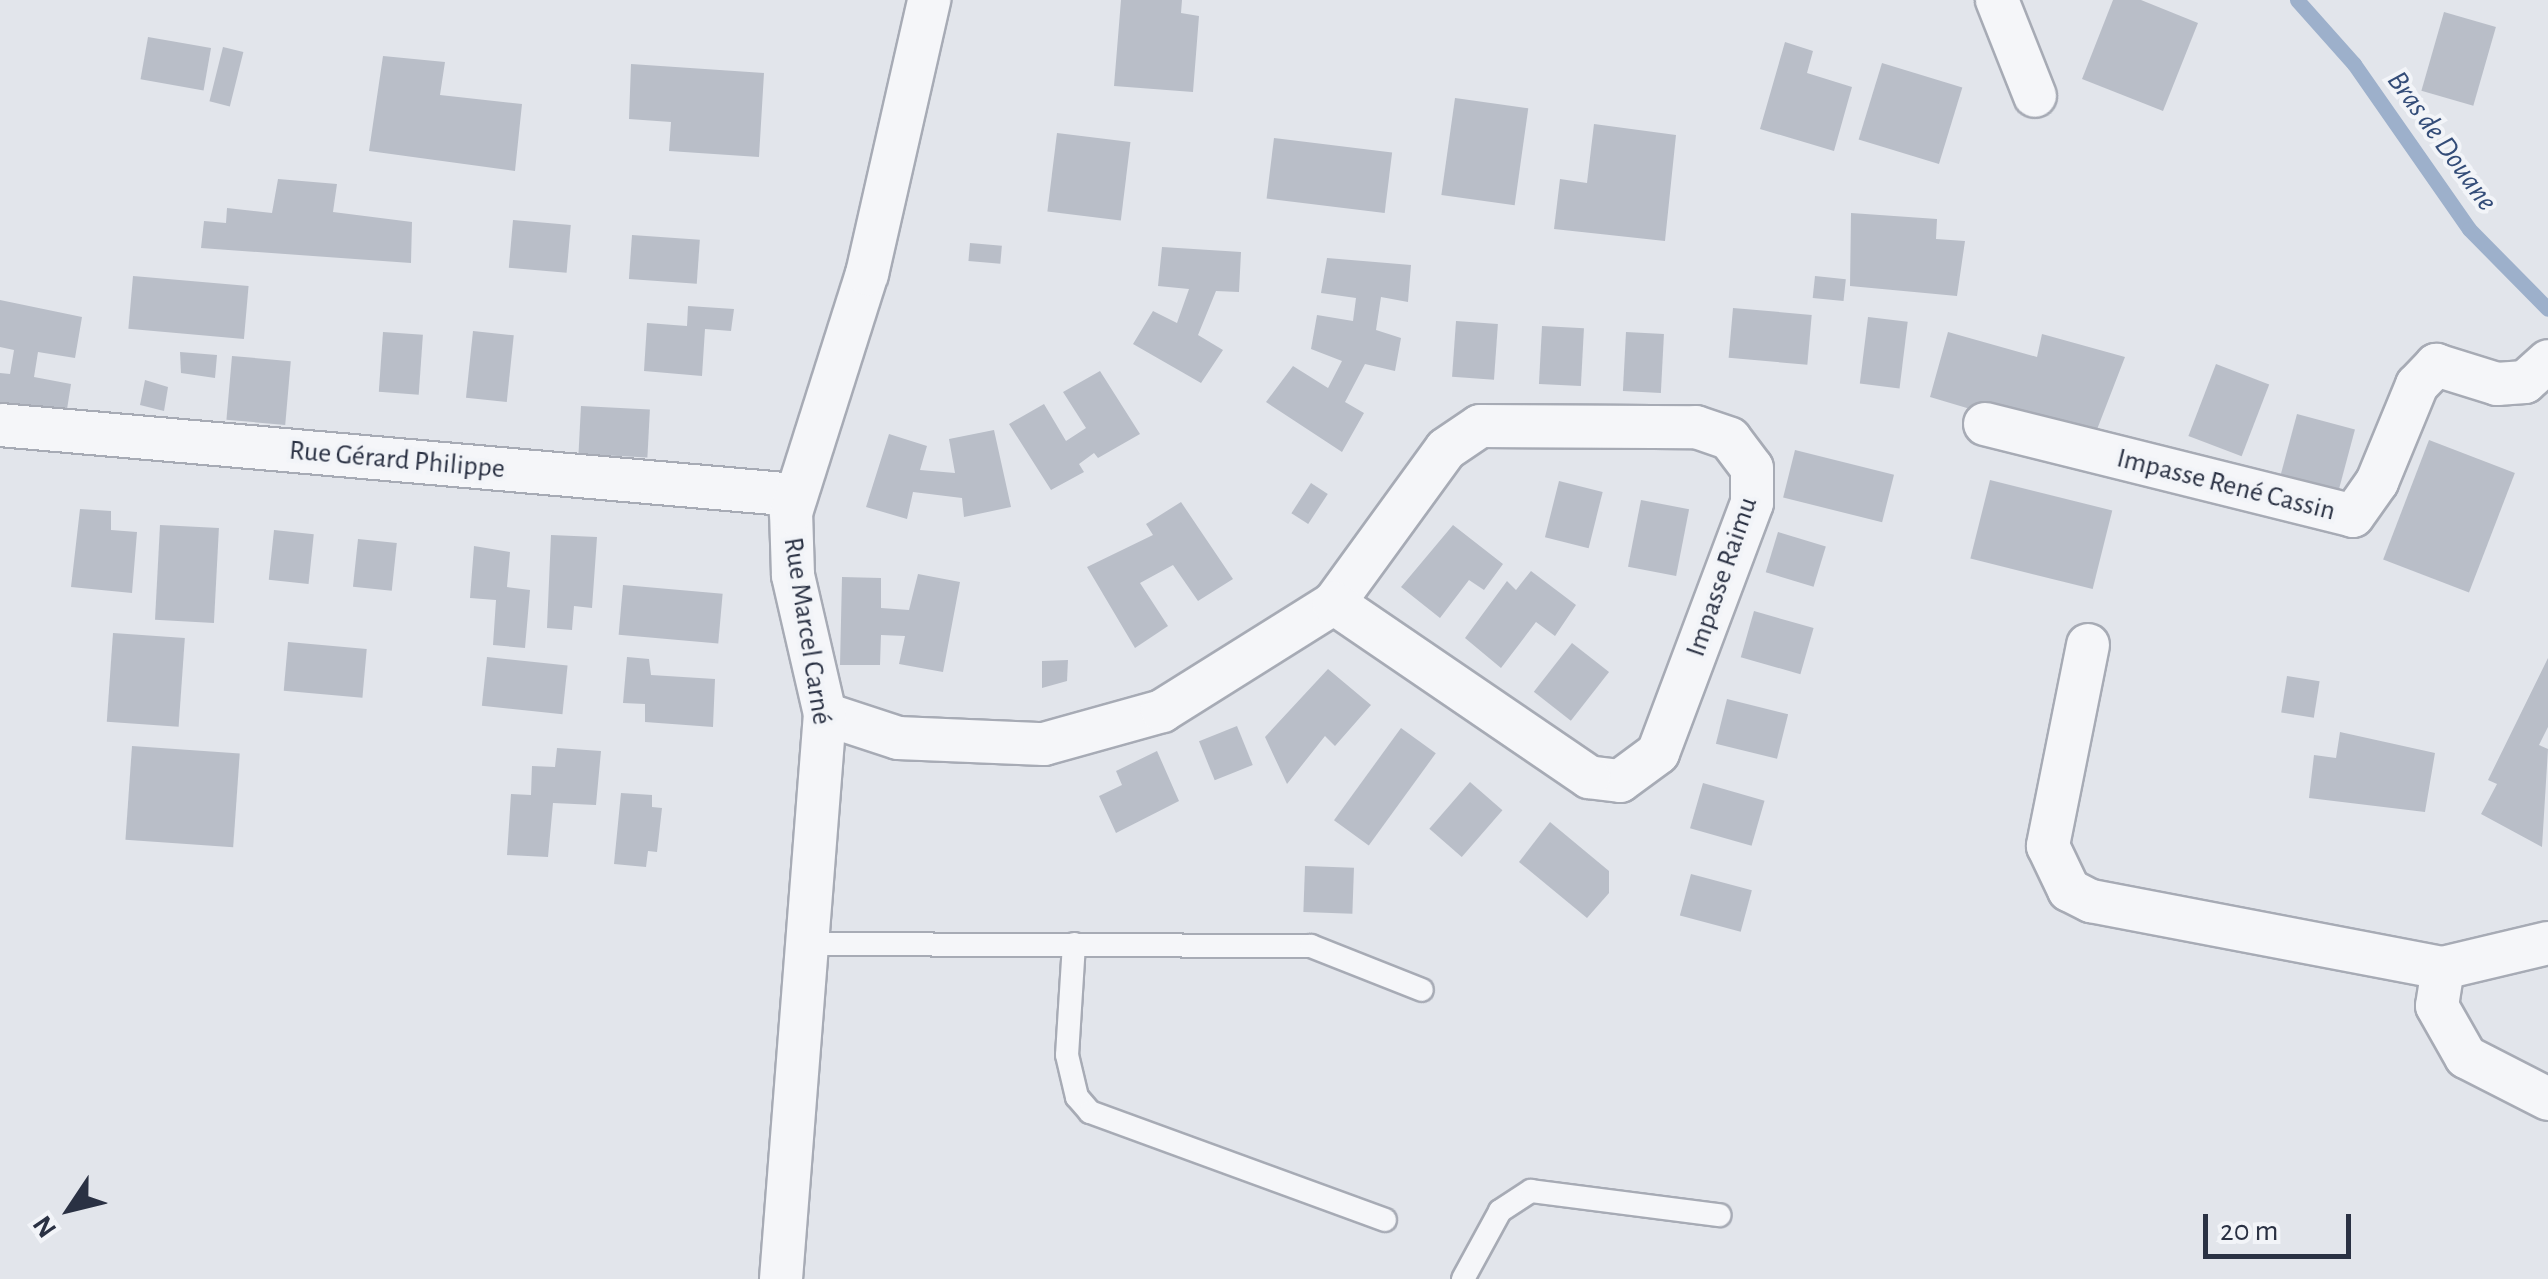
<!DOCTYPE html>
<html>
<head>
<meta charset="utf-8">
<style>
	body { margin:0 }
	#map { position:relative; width:2548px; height:1279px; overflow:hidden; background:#e2e5eb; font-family:"Alegreya Sans",sans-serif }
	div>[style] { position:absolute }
	.stream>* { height:15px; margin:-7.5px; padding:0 7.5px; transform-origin:7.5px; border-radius:7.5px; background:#9db0cb }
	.building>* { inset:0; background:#b9bec8; transform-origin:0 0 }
	.roads { filter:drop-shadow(2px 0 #a7abb5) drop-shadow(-2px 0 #a7abb5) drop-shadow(0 2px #a7abb5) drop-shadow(0 -2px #a7abb5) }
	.lane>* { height:22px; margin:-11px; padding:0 11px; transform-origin:11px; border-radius:11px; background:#f5f6f9 }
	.street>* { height:42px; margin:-21px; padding:0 21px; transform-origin:21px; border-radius:21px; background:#f5f6f9 }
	span { translate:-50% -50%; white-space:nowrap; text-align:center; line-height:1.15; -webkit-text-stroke:8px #f2f4f8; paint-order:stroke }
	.street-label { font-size:28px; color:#2a3143 }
	.water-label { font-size:30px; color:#334c78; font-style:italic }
	.north { position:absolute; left:20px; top:1159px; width:100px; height:100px; -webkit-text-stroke:8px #f2f4f8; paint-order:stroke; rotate:235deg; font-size:28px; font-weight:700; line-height:40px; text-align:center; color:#2a3143 }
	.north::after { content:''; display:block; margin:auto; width:35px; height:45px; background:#2a3143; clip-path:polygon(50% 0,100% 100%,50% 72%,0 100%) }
	.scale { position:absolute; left:2203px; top:1214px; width:148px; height:45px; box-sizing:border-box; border:5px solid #2a3143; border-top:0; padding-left:12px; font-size:30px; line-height:35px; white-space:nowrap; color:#2a3143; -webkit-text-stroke:8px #f2f4f8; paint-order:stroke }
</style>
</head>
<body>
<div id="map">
	<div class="stream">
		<div style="left:2297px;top:0;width:86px;rotate:48.3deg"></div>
		<div style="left:2354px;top:64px;width:201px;rotate:55.1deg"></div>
		<div style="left:2469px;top:229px;width:112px;rotate:45.4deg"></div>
	</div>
	<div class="building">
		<div style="clip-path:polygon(1121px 0,1182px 0,1181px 13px,1199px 16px,1193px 92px,1114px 86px)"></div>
		<div style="clip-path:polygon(2113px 0,2141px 0,2198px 23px,2163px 111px,2082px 79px)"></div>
		<div style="left:2444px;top:12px;width:54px;height:82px;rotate:16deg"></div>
		<div style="left:148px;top:37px;width:64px;height:43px;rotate:10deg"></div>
		<div style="clip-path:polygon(1785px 42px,1813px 51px,1807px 73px,1852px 87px,1834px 151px,1760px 129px)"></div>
		<div style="left:223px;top:47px;width:21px;height:56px;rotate:14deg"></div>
		<div style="clip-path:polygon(383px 56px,445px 62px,440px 95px,522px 104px,515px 171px,369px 151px)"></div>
		<div style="left:1882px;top:63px;width:84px;height:80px;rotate:17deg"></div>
		<div style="clip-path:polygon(631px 64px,764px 73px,759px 157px,669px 151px,671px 122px,629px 119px)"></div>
		<div style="left:1455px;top:98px;width:74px;height:98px;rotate:8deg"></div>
		<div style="clip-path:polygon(1594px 124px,1676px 135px,1665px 241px,1554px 229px,1560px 179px,1587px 183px)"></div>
		<div style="left:1057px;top:133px;width:74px;height:79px;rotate:7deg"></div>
		<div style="left:1274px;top:138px;width:119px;height:61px;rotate:7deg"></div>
		<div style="clip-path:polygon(278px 179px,337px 184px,333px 212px,412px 222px,411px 263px,201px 248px,204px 221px,226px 223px,227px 208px,272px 213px)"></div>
		<div style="clip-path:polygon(1851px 213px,1937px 219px,1936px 239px,1965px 241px,1957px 296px,1850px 286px)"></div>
		<div style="left:513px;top:220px;width:58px;height:48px;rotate:5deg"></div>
		<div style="left:632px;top:235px;width:68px;height:44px;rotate:4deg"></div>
		<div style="left:970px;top:243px;width:32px;height:18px;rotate:5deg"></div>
		<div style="clip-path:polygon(1162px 247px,1241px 252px,1239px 292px,1216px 291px,1198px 335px,1223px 350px,1201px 383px,1133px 344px,1153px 311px,1177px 323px,1189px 289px,1158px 286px)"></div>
		<div style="clip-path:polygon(1327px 258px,1411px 265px,1408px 302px,1381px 297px,1376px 330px,1401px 338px,1395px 371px,1365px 364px,1345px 402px,1364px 413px,1342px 452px,1266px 402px,1293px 366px,1328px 388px,1342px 361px,1311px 349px,1317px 315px,1353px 321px,1356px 298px,1321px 293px)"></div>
		<div style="left:133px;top:276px;width:116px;height:53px;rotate:5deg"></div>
		<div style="left:1815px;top:276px;width:31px;height:22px;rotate:6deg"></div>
		<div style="clip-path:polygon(0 300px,82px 317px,75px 358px,38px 352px,34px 377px,71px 384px,65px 422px,0 410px,0 373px,10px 374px,14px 350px,0 347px)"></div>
		<div style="clip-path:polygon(688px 306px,734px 309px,731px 331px,705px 329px,702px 376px,644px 371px,647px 323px,687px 326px)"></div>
		<div style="left:1733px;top:308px;width:79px;height:50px;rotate:5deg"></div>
		<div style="left:1868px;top:317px;width:40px;height:67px;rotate:7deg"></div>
		<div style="left:1456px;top:321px;width:42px;height:56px;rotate:4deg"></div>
		<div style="left:1542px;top:326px;width:42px;height:58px;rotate:3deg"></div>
		<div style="left:473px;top:331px;width:41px;height:67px;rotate:6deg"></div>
		<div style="left:383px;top:332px;width:40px;height:60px;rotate:4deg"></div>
		<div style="left:1626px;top:332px;width:38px;height:59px;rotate:3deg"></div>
		<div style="clip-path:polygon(1948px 332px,2037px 357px,2042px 334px,2125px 357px,2091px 445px,1930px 397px)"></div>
		<div style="clip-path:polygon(180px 352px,217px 355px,215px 378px,181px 373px)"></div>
		<div style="left:232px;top:356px;width:59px;height:64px;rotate:5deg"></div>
		<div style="left:2216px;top:364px;width:57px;height:77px;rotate:21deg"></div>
		<div style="clip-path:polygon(1100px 371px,1140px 434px,1098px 458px,1094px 453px,1079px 464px,1084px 472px,1051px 490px,1009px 424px,1044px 404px,1066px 441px,1086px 428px,1063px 392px)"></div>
		<div style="clip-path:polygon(145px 380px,168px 387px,164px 411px,140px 405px)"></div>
		<div style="left:581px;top:406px;width:69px;height:48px;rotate:3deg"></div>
		<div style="left:2297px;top:414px;width:60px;height:85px;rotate:15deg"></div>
		<div style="clip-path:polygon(994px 430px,1011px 507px,964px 517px,962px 498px,913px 492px,907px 519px,866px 507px,889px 434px,927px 446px,920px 470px,955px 473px,949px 439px)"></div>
		<div style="left:2429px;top:440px;width:92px;height:128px;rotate:21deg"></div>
		<div style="left:1795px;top:450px;width:102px;height:49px;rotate:14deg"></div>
		<div style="left:1990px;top:480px;width:126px;height:81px;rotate:14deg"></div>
		<div style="left:1559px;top:481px;width:45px;height:58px;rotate:14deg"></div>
		<div style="left:1311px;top:483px;width:20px;height:36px;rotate:33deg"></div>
		<div style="left:1641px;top:500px;width:49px;height:68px;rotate:11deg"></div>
		<div style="clip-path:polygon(1181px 502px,1233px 579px,1198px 601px,1173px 565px,1140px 583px,1168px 626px,1135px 648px,1087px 567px,1153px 535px,1146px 524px)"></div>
		<div style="clip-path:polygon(80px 509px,111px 511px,111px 530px,137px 532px,132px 593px,71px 587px)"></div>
		<div style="left:160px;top:525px;width:59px;height:95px;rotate:3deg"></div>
		<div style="clip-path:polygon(1453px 525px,1503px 564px,1484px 590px,1469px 580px,1440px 618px,1401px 587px)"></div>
		<div style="left:274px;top:530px;width:40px;height:50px;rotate:6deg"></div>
		<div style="left:1778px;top:532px;width:50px;height:42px;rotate:17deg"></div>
		<div style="clip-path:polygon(551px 535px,597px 537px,592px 608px,574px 606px,572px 630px,547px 628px)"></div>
		<div style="left:358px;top:539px;width:39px;height:48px;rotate:6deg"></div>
		<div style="clip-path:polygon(474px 546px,510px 552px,507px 587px,530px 590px,525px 648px,493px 645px,496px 600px,470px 598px)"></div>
		<div style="clip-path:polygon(1531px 571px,1576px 605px,1555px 636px,1536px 622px,1501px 668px,1465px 638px,1507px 581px,1516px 590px)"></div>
		<div style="clip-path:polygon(918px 574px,960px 582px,943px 672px,899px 664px,905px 636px,881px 635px,880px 665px,840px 665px,842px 577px,881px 578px,881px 608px,909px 610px)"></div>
		<div style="left:623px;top:585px;width:100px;height:50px;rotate:5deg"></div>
		<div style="left:1754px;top:611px;width:62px;height:48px;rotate:16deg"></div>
		<div style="left:113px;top:633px;width:72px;height:89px;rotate:4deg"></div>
		<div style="left:288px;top:642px;width:79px;height:49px;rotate:5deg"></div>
		<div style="left:1572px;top:643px;width:47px;height:62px;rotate:38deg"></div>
		<div style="left:487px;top:657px;width:81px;height:49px;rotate:6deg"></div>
		<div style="clip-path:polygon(627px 657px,649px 659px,651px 675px,715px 679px,713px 727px,645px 722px,645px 704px,623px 703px)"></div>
		<div style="clip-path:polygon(2548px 658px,2548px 727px,2539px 745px,2548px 749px,2542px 847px,2481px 814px,2497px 784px,2488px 780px)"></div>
		<div style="clip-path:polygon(1068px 660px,1067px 681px,1042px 688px,1042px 661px)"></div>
		<div style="clip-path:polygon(1328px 669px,1371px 705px,1335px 746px,1325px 736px,1287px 784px,1265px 737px)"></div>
		<div style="left:2287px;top:676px;width:33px;height:37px;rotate:9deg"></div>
		<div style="left:1727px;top:699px;width:63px;height:46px;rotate:14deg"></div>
		<div style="left:1237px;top:726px;width:42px;height:41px;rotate:68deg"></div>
		<div style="left:1401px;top:728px;width:43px;height:114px;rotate:36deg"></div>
		<div style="clip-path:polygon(2340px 732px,2435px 753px,2425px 812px,2309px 798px,2314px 755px,2336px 758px)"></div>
		<div style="left:132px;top:746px;width:108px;height:94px;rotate:4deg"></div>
		<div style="clip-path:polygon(557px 748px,601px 751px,596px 805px,553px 803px,548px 857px,507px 855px,511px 794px,531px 795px,532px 766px,555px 767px)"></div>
		<div style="clip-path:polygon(1157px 751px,1179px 801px,1116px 833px,1099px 796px,1122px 785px,1116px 771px)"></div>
		<div style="left:1470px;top:782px;width:43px;height:62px;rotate:41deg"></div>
		<div style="left:1703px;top:783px;width:64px;height:47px;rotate:16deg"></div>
		<div style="clip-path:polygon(621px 793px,652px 795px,652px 807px,662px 808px,657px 852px,648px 851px,646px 867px,614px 864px)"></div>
		<div style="clip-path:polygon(1550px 822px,1609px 871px,1609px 893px,1587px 918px,1519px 862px)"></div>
		<div style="left:1305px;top:866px;width:49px;height:46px;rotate:2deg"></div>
		<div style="left:1691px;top:874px;width:63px;height:43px;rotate:15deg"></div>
	</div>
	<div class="roads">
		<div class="lane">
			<div style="left:807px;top:944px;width:504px;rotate:0.23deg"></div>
			<div style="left:1311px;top:946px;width:119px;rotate:21.6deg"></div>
			<div style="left:1074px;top:944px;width:111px;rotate:93.6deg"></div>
			<div style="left:1067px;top:1055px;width:43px;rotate:76.6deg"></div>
			<div style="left:1077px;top:1097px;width:20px;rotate:49deg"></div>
			<div style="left:1090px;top:1112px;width:314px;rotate:20.1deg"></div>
			<div style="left:1463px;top:1279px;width:77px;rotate:-61.4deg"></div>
			<div style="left:1500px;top:1211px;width:37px;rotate:-33deg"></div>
			<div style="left:1531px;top:1191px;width:190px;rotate:7.3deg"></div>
		</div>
		<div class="street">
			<div style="left:1997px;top:0;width:103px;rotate:68.4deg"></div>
			<div style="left:1985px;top:424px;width:379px;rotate:14deg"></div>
			<div style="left:2353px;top:516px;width:42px;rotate:-54.8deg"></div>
			<div style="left:2377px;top:482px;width:105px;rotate:-67.6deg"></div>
			<div style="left:2417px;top:385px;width:28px;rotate:-46deg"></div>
			<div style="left:2436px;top:365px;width:64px;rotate:17.3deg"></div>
			<div style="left:2497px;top:384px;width:28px;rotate:-4deg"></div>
			<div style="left:2525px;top:382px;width:31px;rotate:-42deg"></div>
			<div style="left:0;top:425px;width:798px;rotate:5.03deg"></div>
			<div style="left:2088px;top:645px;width:205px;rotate:101.3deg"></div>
			<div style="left:2048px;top:846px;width:49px;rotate:64.5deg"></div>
			<div style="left:2069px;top:890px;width:25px;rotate:27deg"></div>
			<div style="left:2091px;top:901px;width:358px;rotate:10.8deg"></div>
			<div style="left:2443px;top:968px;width:108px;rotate:-13.4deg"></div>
			<div style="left:825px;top:714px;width:77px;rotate:18.2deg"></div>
			<div style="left:898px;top:738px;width:146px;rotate:2.4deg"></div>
			<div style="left:1044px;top:744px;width:123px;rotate:-15.6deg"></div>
			<div style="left:1162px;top:711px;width:203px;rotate:-32.1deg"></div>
			<div style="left:1334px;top:603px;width:190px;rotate:-54deg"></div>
			<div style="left:1446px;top:449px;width:41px;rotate:-34.1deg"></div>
			<div style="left:1480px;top:426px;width:216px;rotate:0.3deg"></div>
			<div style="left:1696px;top:427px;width:36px;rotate:19deg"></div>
			<div style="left:1730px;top:439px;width:36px;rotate:53deg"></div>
			<div style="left:1752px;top:468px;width:35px;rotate:90deg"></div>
			<div style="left:1752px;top:503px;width:267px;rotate:110.6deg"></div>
			<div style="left:1658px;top:753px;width:47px;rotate:143.6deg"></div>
			<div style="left:1620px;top:781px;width:31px;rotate:-173deg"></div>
			<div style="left:1589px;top:777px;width:309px;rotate:-145.7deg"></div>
			<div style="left:2443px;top:968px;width:38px;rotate:99deg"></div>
			<div style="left:2437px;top:1006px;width:59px;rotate:60.4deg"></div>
			<div style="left:2466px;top:1057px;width:92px;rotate:27.1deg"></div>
			<div style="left:781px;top:1279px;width:567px;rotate:-85.55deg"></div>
			<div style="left:825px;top:714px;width:143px;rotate:-103deg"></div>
			<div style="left:793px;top:575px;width:62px;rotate:-91.8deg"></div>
			<div style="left:791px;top:513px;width:251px;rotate:-72.4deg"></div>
			<div style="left:867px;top:274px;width:281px;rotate:-77.2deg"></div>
		</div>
	</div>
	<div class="street-label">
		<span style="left:397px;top:460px;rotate:5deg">Rue Gérard Philippe</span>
		<span style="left:2226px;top:485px;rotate:14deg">Impasse René Cassin</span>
		<span style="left:1722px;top:577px;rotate:-71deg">Impasse Raimu</span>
		<span style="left:807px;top:631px;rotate:81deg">Rue Marcel Carné</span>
	</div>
	<div class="water-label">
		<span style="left:2442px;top:141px;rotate:54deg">Bras de Douane</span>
	</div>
	<div class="north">N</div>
	<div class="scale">20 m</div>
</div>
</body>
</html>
